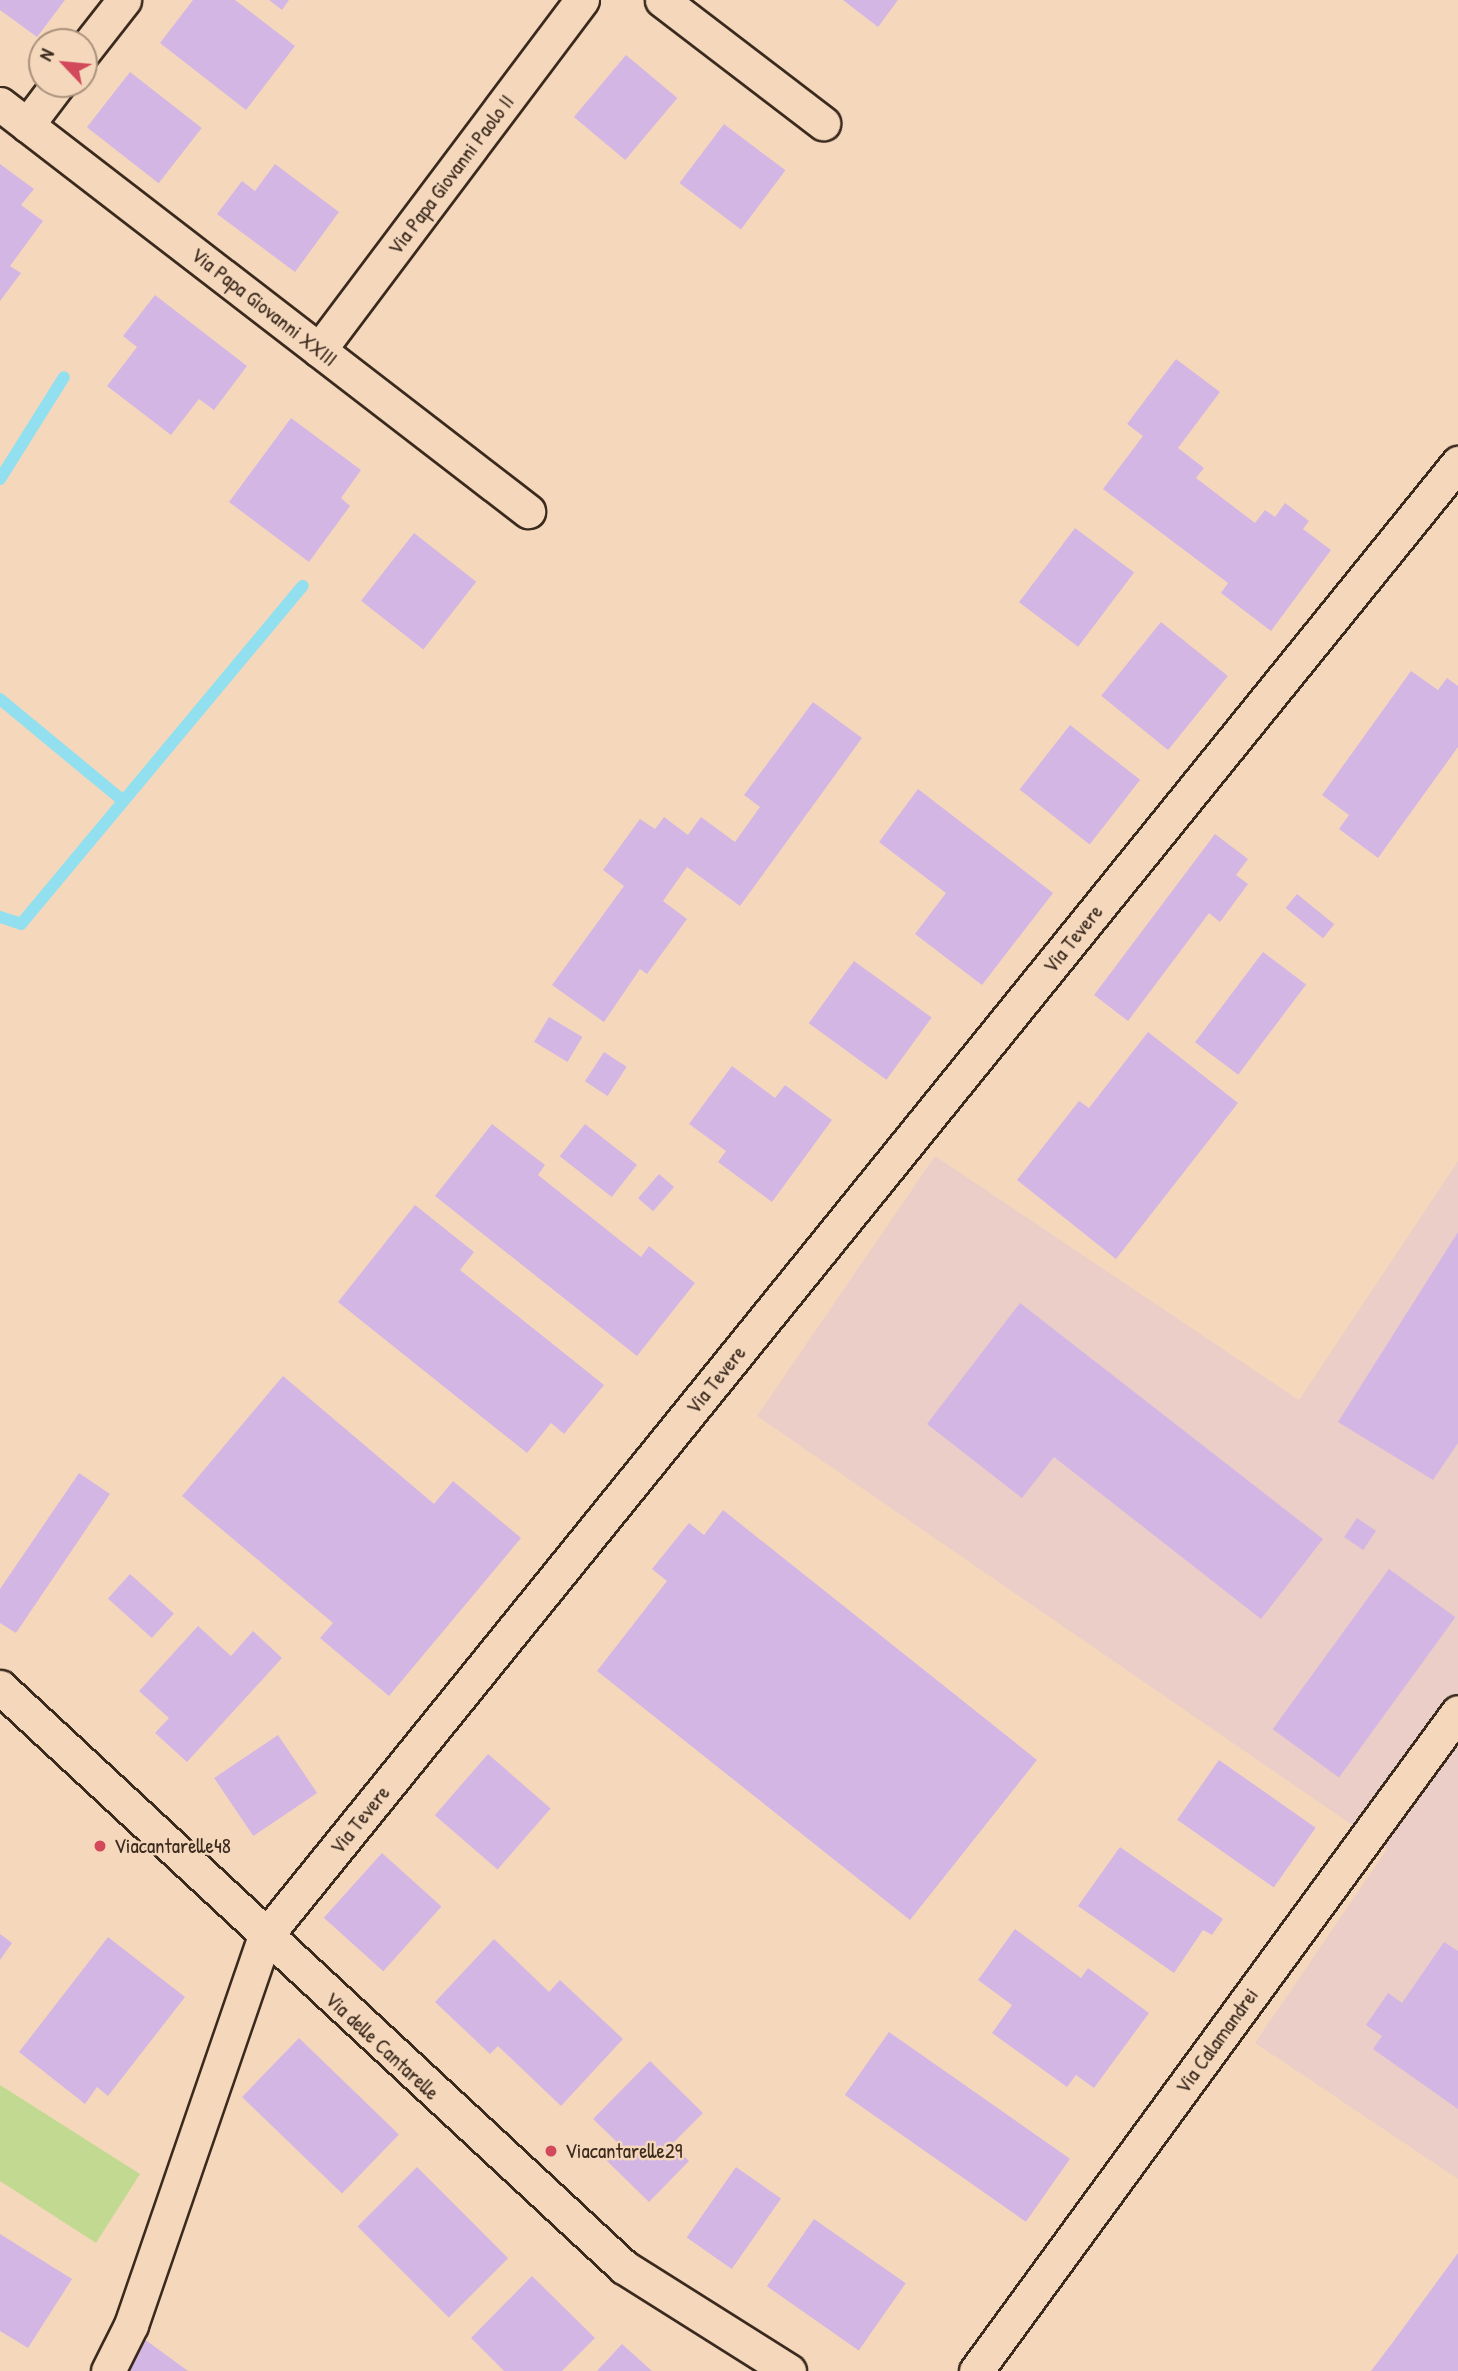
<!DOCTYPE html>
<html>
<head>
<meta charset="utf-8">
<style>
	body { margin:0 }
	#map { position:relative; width:1458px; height:2371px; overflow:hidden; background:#f5d8bc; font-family:"Patrick Hand",sans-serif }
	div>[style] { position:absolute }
	.built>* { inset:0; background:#ebcec8 }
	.green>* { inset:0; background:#c1d990 }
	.stream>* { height:12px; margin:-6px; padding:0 6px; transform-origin:6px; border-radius:6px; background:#91dfef }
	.building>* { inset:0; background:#d3b6e3; transform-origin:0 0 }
	.roads { filter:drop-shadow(2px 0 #3b2a1e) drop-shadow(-2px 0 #3b2a1e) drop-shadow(0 2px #3b2a1e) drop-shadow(0 -2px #3b2a1e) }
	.minor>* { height:33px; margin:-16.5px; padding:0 16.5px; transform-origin:16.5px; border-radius:16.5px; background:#f5d8bc }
	.dots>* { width:19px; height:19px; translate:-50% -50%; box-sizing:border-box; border:4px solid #f5d8bc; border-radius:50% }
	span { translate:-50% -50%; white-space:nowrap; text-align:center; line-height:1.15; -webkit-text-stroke:5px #f5d8bc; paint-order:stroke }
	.street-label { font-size:21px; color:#3b2a1e }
	.poi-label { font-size:21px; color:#3b2a1e }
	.left { translate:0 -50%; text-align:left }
	.north { position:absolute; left:28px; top:28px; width:70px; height:70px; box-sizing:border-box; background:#f5d8bc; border:2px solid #ab927d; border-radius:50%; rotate:296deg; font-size:19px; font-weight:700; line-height:28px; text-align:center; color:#3b2a1e }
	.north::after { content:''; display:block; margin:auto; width:24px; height:32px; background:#d1495b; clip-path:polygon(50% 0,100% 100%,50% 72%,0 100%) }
</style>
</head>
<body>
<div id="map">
	<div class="built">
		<div style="clip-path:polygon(935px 1156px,1299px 1400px,1458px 1161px,1458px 2179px,1255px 2043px,1387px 1849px,757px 1416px)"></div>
	</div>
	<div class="green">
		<div style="clip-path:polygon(0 2085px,140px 2174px,96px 2243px,0 2181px)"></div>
	</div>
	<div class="stream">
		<div style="left:0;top:479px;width:120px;rotate:-57.9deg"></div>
		<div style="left:0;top:699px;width:158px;rotate:39.6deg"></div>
		<div style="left:0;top:917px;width:22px;rotate:18deg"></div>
		<div style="left:21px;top:924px;width:440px;rotate:-50.2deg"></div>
	</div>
	<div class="building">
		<div style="clip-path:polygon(0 0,65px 0,37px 37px,0 10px)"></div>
		<div style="clip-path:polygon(193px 0,235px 0,295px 46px,246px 110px,160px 43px)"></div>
		<div style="clip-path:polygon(269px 0,289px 0,282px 10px)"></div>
		<div style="clip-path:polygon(843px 0,898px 0,878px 27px)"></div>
		<div style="left:626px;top:55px;width:67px;height:81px;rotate:40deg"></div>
		<div style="left:130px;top:72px;width:91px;height:70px;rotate:38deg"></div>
		<div style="left:724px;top:124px;width:77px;height:74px;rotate:37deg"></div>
		<div style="clip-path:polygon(0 164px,34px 189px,21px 205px,43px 221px,10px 266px,21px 273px,0 301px)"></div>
		<div style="clip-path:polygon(275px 164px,339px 212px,295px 272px,217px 214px,242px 181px,255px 191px)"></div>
		<div style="clip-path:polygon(155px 295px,247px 366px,214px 410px,199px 399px,171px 435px,107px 386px,137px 347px,123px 336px)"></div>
		<div style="clip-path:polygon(1176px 359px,1220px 392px,1178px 448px,1204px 468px,1196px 478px,1255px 523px,1265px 510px,1275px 517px,1285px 503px,1309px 521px,1303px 529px,1331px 550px,1271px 631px,1221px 593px,1228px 583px,1103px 489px,1143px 436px,1127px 424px)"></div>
		<div style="clip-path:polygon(291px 418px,361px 470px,341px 498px,350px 506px,309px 562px,229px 502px)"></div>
		<div style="left:1075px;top:528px;width:74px;height:93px;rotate:37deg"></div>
		<div style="left:414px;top:533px;width:79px;height:86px;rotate:38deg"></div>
		<div style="left:1161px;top:622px;width:86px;height:95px;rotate:39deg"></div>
		<div style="clip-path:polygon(1411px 671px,1438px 690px,1447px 678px,1458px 686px,1458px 747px,1378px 858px,1339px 829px,1349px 815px,1322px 795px)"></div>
		<div style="clip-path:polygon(813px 702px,862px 738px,740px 906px,687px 867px,663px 901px,687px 919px,647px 974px,640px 969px,604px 1022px,552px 985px,624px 886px,603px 870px,640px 819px,655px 829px,664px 817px,688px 835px,701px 817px,735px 842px,760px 807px,744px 795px)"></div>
		<div style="left:1070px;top:725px;width:89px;height:82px;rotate:38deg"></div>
		<div style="clip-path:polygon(918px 789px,1053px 893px,982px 985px,915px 934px,946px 893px,879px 842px)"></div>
		<div style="clip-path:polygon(1215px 834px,1248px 859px,1236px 875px,1248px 884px,1220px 922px,1209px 913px,1128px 1021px,1094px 995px)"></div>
		<div style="left:1297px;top:894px;width:48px;height:18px;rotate:39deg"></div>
		<div style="left:1263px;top:952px;width:54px;height:113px;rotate:37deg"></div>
		<div style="left:854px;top:961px;width:96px;height:77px;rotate:36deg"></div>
		<div style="left:549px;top:1017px;width:39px;height:29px;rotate:31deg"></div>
		<div style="clip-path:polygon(1148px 1032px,1238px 1103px,1116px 1259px,1017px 1180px,1079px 1101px,1089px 1108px)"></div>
		<div style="left:604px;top:1052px;width:27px;height:35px;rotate:33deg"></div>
		<div style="clip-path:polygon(732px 1066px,775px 1098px,785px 1085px,832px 1120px,772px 1202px,718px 1162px,726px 1151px,689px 1124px)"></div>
		<div style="clip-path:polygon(492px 1124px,545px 1165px,538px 1175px,641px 1257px,649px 1246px,695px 1283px,637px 1356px,435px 1196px)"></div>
		<div style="left:585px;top:1124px;width:66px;height:41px;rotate:38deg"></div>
		<div style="left:659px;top:1174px;width:20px;height:32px;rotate:41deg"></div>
		<div style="clip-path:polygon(415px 1205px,474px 1252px,460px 1270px,604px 1385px,564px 1434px,551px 1423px,527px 1453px,338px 1302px)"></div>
		<div style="clip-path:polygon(1458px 1232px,1458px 1443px,1433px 1480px,1338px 1422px)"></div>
		<div style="clip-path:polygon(1020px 1303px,1323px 1539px,1261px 1619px,1054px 1457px,1022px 1498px,927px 1424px)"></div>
		<div style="clip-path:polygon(283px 1376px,434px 1504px,453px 1481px,521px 1538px,389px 1696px,320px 1638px,333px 1623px,182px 1496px)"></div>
		<div style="clip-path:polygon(79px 1473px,110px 1494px,16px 1633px,0 1623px,0 1589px)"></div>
		<div style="clip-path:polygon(723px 1510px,1037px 1760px,910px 1920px,597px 1671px,667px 1581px,652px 1569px,689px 1523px,704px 1535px)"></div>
		<div style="left:1357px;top:1518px;width:23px;height:23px;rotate:34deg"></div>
		<div style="left:1389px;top:1569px;width:82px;height:198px;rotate:36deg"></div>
		<div style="left:130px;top:1574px;width:59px;height:33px;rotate:42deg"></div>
		<div style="clip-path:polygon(198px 1626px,231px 1656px,253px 1631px,282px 1658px,187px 1762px,155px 1733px,169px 1718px,139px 1691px)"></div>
		<div style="left:278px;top:1735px;width:70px;height:77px;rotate:56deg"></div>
		<div style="left:488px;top:1754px;width:83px;height:81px;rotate:41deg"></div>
		<div style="left:1219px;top:1760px;width:118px;height:73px;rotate:35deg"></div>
		<div style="clip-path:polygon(1120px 1847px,1223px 1919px,1212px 1935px,1203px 1930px,1174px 1973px,1078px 1906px)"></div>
		<div style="left:382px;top:1853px;width:80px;height:87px;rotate:42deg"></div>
		<div style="clip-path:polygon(1015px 1929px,1081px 1978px,1088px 1968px,1149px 2013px,1094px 2088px,1076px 2075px,1067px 2087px,992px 2033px,1012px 2005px,978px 1980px)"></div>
		<div style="clip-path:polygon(0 1934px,12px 1943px,0 1960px)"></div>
		<div style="clip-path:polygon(108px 1937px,185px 1997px,108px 2096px,97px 2087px,85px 2104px,19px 2052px)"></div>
		<div style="clip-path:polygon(494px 1939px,549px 1992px,560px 1980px,623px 2039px,561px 2106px,498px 2046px,490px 2054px,435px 2002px)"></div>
		<div style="clip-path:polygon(1444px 1942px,1458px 1951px,1458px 2109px,1373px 2049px,1382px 2036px,1366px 2025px,1388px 1993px,1402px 2003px)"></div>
		<div style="left:889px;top:2032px;width:221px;height:77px;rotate:35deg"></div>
		<div style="left:299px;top:2038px;width:139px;height:82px;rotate:44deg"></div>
		<div style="clip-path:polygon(650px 2061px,703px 2113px,672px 2144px,689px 2161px,649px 2202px,605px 2159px,619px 2144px,593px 2119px)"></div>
		<div style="left:417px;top:2167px;width:129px;height:84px;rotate:45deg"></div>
		<div style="left:736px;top:2167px;width:55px;height:86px;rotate:35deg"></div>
		<div style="left:814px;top:2219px;width:112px;height:82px;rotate:35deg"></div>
		<div style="clip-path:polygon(0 2234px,72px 2279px,28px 2348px,0 2331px)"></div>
		<div style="clip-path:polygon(1458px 2253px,1458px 2371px,1371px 2371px,1393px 2342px)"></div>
		<div style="clip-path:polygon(532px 2276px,595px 2338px,562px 2371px,504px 2371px,471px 2338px)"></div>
		<div style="clip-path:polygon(136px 2333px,188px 2371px,120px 2371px)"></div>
		<div style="clip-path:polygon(622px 2344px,652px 2371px,597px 2371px)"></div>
	</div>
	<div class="roads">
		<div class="minor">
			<div style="left:662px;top:0;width:203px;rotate:37.4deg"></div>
			<div style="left:84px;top:51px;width:65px;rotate:-51.9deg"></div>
			<div style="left:0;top:104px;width:667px;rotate:37.63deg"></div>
			<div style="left:27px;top:125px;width:51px;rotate:-52.9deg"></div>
			<div style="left:319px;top:350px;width:438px;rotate:-53.1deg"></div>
			<div style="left:0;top:1687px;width:852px;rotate:42.91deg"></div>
			<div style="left:624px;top:2267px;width:195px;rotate:32.2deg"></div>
			<div style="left:108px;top:2371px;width:51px;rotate:-63.4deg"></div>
			<div style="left:131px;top:2325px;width:409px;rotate:-71deg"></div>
			<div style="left:264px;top:1938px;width:1898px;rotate:-51.01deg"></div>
			<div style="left:976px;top:2371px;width:816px;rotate:-53.82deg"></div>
		</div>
	</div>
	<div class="dots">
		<div style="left:100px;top:1846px;background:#d1495b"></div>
		<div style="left:551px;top:2151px;background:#d1495b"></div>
	</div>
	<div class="street-label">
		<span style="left:451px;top:175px;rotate:-53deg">Via Papa Giovanni Paolo II</span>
		<span style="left:264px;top:307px;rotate:38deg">Via Papa Giovanni XXIII</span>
		<span style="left:1073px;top:939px;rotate:-51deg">Via Tevere</span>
		<span style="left:716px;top:1380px;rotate:-51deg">Via Tevere</span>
		<span style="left:360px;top:1820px;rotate:-51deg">Via Tevere</span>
		<span style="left:1217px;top:2041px;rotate:-54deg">Via Calamandrei</span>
		<span style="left:382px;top:2046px;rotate:43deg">Via delle Cantarelle</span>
	</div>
	<div class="poi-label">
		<span class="left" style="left:114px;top:1846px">Viacantarelle48</span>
		<span class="left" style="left:565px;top:2151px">Viacantarelle29</span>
	</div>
	<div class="north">N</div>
</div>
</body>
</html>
